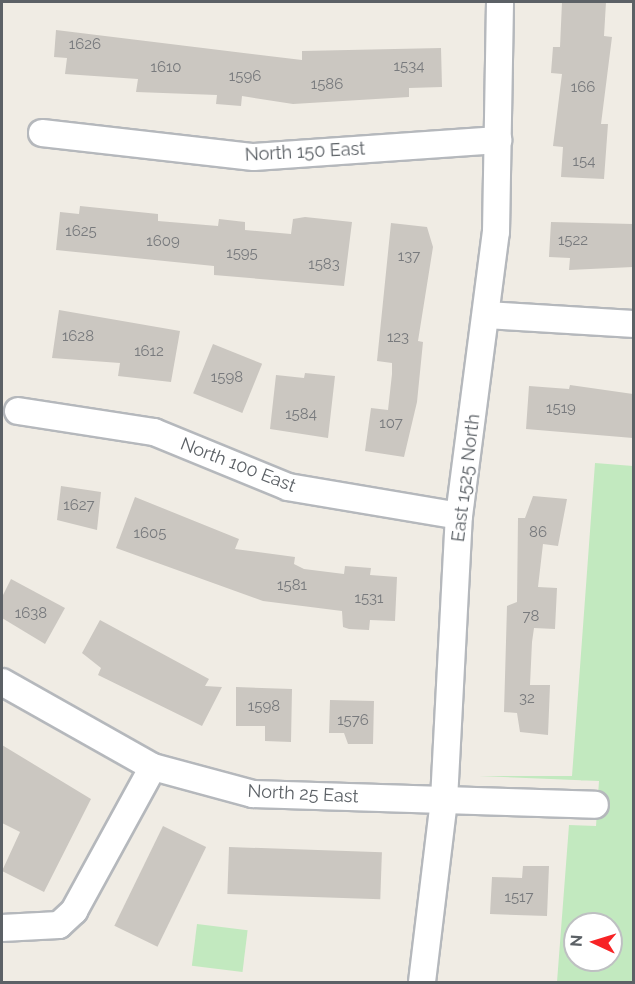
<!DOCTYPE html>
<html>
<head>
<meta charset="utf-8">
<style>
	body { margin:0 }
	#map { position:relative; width:635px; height:984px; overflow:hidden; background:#f0ece4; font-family:Raleway,sans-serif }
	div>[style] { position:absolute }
	.green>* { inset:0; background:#c2e9bf; transform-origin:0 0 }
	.building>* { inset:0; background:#cbc7c1; transform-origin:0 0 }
	.roads { filter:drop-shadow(2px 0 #b5b8bc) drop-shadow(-2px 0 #b5b8bc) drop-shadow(0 2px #b5b8bc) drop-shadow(0 -2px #b5b8bc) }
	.street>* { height:26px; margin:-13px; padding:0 13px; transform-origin:13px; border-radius:13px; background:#fff }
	span { translate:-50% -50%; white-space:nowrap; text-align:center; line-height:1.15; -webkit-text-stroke:4.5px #fff; paint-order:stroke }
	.number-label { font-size:15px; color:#787a7d }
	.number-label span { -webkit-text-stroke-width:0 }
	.street-label { font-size:18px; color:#5c6166 }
	.frame { position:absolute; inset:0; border:3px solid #5c6166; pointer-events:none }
	.north { position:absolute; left:563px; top:912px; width:60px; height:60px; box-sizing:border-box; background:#fff; border:2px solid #bec0c2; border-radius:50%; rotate:274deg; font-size:16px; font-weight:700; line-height:24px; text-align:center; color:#5c6166 }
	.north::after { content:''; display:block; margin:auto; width:21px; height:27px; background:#f72325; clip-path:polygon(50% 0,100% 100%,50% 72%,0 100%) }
</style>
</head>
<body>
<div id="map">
	<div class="green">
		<div style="clip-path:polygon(evenodd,595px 463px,633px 466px,633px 982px,557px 982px,569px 825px,596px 826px,599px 781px,479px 776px,572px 776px,595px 463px,575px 924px,611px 924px,611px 960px,575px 960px,575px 924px)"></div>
		<div style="left:197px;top:924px;width:51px;height:42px;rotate:7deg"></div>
	</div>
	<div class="building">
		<div style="clip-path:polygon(562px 2px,606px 2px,604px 36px,612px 37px,601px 124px,608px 124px,604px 179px,561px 177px,563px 147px,553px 146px,562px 74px,551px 73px,553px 47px,560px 47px)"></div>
		<div style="clip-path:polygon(56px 30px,302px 60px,302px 51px,441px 48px,442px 87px,409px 88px,409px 97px,293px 104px,242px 96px,241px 106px,216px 104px,217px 95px,136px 92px,138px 79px,65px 74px,67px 58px,54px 57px)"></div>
		<div style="clip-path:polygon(80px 206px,158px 214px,158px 221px,218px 226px,219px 219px,245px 222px,245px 230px,291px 234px,293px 219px,305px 217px,352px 222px,344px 286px,214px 275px,214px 266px,56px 250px,60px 212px,79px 214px)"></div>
		<div style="clip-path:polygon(551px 222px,633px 224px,633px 267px,569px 270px,570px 258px,549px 257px)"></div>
		<div style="clip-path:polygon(391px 223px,427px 227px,433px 247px,418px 341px,423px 342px,417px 402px,404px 457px,365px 451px,371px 408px,388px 410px,392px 374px,392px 363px,377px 361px)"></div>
		<div style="clip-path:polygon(59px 310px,180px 331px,171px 382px,118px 376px,120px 363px,52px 358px)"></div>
		<div style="left:213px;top:344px;width:53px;height:53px;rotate:22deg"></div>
		<div style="clip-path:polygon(305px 373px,335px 376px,328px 438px,270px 429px,276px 375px,304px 378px)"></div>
		<div style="clip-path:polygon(570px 385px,633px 394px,633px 438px,526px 429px,529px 386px,569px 389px)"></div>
		<div style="clip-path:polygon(61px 486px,101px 492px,97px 530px,57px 520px)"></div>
		<div style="clip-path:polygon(533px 496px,567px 499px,558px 546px,543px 544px,538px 587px,557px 588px,555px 629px,534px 628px,532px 642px,530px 685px,550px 685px,548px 735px,520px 732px,517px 713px,504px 712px,507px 606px,517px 602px,518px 518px,525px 518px)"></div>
		<div style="clip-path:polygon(135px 497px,239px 539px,235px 549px,295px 557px,294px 564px,304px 569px,344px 574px,345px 566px,371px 568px,370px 575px,397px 577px,395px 621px,370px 620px,369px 630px,349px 629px,343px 627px,342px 611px,263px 601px,116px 548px)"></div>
		<div style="clip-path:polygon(11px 579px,65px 608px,45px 644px,2px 618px,2px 597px)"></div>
		<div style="clip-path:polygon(100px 620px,209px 679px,205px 686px,222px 687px,202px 726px,98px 675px,101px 668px,82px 653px)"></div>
		<div style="clip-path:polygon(236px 687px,292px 689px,291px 742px,265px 741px,265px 726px,236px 726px)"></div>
		<div style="clip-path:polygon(330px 700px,374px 701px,373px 744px,348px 744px,344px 733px,329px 733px)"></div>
		<div style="clip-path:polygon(2px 745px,91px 799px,44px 892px,2px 871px,20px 832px,2px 823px)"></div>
		<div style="left:163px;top:826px;width:48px;height:111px;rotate:26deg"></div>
		<div style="left:229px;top:847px;width:153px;height:47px;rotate:2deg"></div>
		<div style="clip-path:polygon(523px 866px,549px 866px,547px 916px,490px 914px,492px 877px,522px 878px)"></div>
	</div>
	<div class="roads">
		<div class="street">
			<div style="left:42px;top:133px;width:213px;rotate:6.5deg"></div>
			<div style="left:254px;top:157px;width:245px;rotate:-4deg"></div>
			<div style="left:487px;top:315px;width:147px;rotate:3.5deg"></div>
			<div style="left:18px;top:411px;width:138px;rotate:8.8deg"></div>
			<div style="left:154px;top:432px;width:145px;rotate:22.3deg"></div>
			<div style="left:288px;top:487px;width:173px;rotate:9.6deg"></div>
			<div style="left:2px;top:682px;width:173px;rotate:29.4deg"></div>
			<div style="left:153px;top:767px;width:104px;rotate:15.1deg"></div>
			<div style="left:253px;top:794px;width:342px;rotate:1.8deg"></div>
			<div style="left:2px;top:928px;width:57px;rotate:-3deg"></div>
			<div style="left:59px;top:925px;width:21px;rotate:-43deg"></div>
			<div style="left:74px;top:911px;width:164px;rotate:-61.3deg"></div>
			<div style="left:422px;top:982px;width:183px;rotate:-83.1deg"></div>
			<div style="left:444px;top:800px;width:284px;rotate:-87deg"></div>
			<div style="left:459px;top:516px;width:286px;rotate:-82.6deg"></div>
			<div style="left:496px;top:232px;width:230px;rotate:-89deg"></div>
		</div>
	</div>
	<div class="number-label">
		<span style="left:85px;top:45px">1626</span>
		<span style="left:409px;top:67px">1534</span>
		<span style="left:166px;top:68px">1610</span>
		<span style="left:245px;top:77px">1596</span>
		<span style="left:327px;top:85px">1586</span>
		<span style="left:583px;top:88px">166</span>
		<span style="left:584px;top:162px">154</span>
		<span style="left:81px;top:232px">1625</span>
		<span style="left:573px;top:241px">1522</span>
		<span style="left:163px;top:242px">1609</span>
		<span style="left:242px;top:254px">1595</span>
		<span style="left:409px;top:257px">137</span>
		<span style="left:324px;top:265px">1583</span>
		<span style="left:78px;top:337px">1628</span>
		<span style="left:398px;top:338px">123</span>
		<span style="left:149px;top:352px">1612</span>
		<span style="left:227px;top:378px">1598</span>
		<span style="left:561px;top:409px">1519</span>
		<span style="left:301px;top:415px">1584</span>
		<span style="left:391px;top:424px">107</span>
		<span style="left:79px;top:506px">1627</span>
		<span style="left:538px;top:533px">86</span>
		<span style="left:150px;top:534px">1605</span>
		<span style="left:292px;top:586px">1581</span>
		<span style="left:369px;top:599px">1531</span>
		<span style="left:31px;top:614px">1638</span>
		<span style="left:531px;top:617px">78</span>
		<span style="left:527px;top:699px">32</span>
		<span style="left:264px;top:707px">1598</span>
		<span style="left:353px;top:721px">1576</span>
		<span style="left:519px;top:898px">1517</span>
	</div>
	<div class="street-label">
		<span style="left:305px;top:152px;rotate:-3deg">North 150 East</span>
		<span style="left:238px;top:465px;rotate:21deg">North 100 East</span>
		<span style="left:466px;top:478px;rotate:-83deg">East 1525 North</span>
		<span style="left:303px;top:794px;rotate:3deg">North 25 East</span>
	</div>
	<div class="frame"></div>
	<div class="north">N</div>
</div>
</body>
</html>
